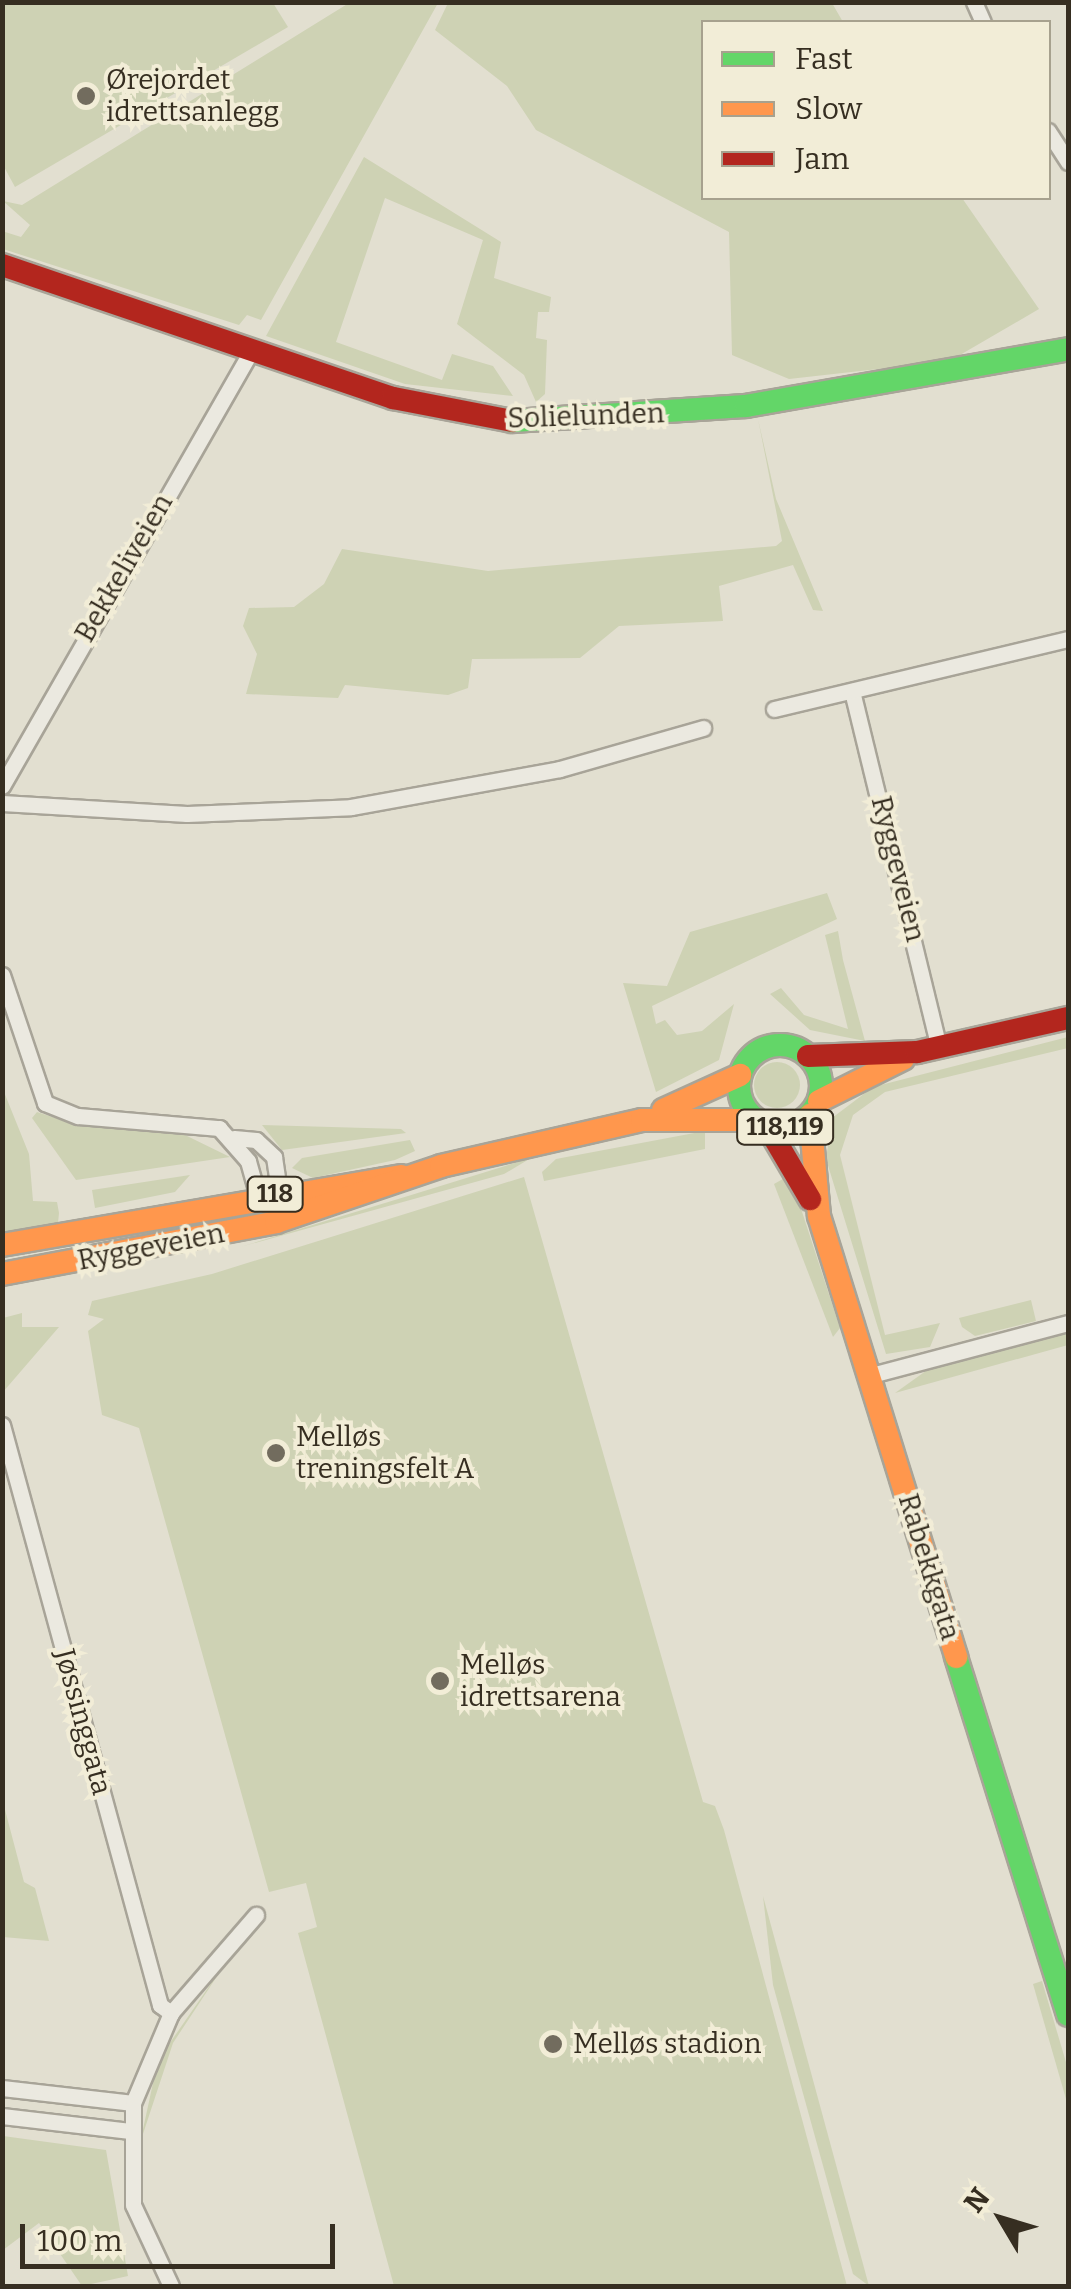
<!DOCTYPE html>
<html>
<head>
<meta charset="utf-8">
<style>
	body { margin:0 }
	#map { position:relative; width:1071px; height:2289px; overflow:hidden; background:#e2dfd0; font-family:Bitter,serif }
	div>[style] { position:absolute }
	.green>* { inset:0; background:#ced2b4 }
	.round { border-radius:50% }
	.roads { filter:drop-shadow(2px 0 #a8a498) drop-shadow(-2px 0 #a8a498) drop-shadow(0 2px #a8a498) drop-shadow(0 -2px #a8a498) }
	.street>* { height:15px; margin:-7.5px; padding:0 7.5px; transform-origin:7.5px; border-radius:7.5px; background:#ebe9e0 }
	.fast>* { height:22px; margin:-11px; padding:0 11px; transform-origin:11px; border-radius:11px; background:#63d668 }
	.fast>.ring { margin:-11px; padding:0; box-sizing:content-box; background:none; border:22px solid #63d668; border-radius:50% }
	.slow>* { height:22px; margin:-11px; padding:0 11px; transform-origin:11px; border-radius:11px; background:#ff974d }
	.jam>* { height:22px; margin:-11px; padding:0 11px; transform-origin:11px; border-radius:11px; background:#b3261e }
	.dots>* { width:28px; height:28px; translate:-50% -50%; box-sizing:border-box; border:5px solid #f2edd7; border-radius:50% }
	span { translate:-50% -50%; white-space:nowrap; text-align:center; line-height:1.15; -webkit-text-stroke:8px #f2edd7; paint-order:stroke }
	.shield-label span { padding:2px 8px; background:#f2edd7; border:2px solid; border-radius:8px; -webkit-text-stroke-width:0 }
	.shield-label { font-size:25px; color:#362e21; font-weight:700 }
	.poi-label { font-size:28px; color:#362e21 }
	.left { translate:0 -50%; text-align:left }
	.street-label { font-size:28px; color:#362e21 }
	.frame { position:absolute; inset:0; border:5px solid #362e21; pointer-events:none }
	.legend { position:absolute; left:701px; top:20px; width:350px; height:180px; box-sizing:border-box; background:#f2edd7; border:2px solid #a7a18e; margin:0; padding:12px 18px; list-style:none; font-size:30px; color:#362e21 }
	.legend li { display:flex; align-items:center; gap:20px; height:50px }
	.legend b { width:50px; border:2px solid #a7a18e }
	.north { position:absolute; left:951px; top:2169px; width:100px; height:100px; -webkit-text-stroke:8px #f2edd7; paint-order:stroke; rotate:308deg; font-size:28px; font-weight:700; line-height:40px; text-align:center; color:#362e21 }
	.north::after { content:''; display:block; margin:auto; width:35px; height:45px; background:#362e21; clip-path:polygon(50% 0,100% 100%,50% 72%,0 100%) }
	.scale { position:absolute; left:20px; top:2224px; width:315px; height:45px; box-sizing:border-box; border:5px solid #362e21; border-top:0; padding-left:12px; font-size:30px; line-height:35px; white-space:nowrap; color:#362e21; -webkit-text-stroke:8px #f2edd7; paint-order:stroke }
</style>
</head>
<body>
<div id="map">
	<div class="green">
		<div style="clip-path:polygon(2px 3px,273px 3px,288px 27px,15px 187px,3px 165px)"></div>
		<div style="clip-path:polygon(349px 3px,438px 3px,261px 320px,247px 315px,239px 325px,3px 249px,2px 231px,21px 237px,30px 225px,3px 201px,22px 205px)"></div>
		<div style="clip-path:polygon(448px 3px,832px 3px,843px 22px,704px 22px,704px 198px,962px 198px,1039px 309px,960px 355px,896px 367px,789px 379px,732px 355px,729px 232px,536px 130px,507px 86px,435px 30px)"></div>
		<div style="clip-path:polygon(364px 157px,501px 242px,494px 278px,551px 297px,549px 312px,538px 312px,536px 338px,547px 340px,545px 394px,536px 402px,524px 375px,457px 324px,483px 240px,385px 198px,336px 342px,442px 380px,452px 354px,493px 366px,513px 396px,405px 384px,266px 336px)"></div>
		<div style="clip-path:polygon(758px 419px,776px 499px,823px 611px,813px 610px,793px 565px,719px 586px,723px 621px,619px 626px,580px 658px,472px 659px,468px 688px,448px 695px,345px 685px,338px 698px,246px 694px,257px 654px,243px 626px,249px 608px,294px 607px,324px 584px,342px 549px,488px 571px,776px 546px,782px 541px)"></div>
		<div style="clip-path:polygon(827px 893px,837px 919px,652px 1006px,656px 1024px,665px 1020px,677px 1035px,702px 1031px,734px 1004px,719px 1060px,656px 1092px,623px 983px,667px 986px,690px 932px)"></div>
		<div style="clip-path:polygon(838px 931px,843px 960px,865px 1041px,810px 1030px,770px 994px,781px 988px,804px 1015px,848px 1029px,825px 935px)"></div>
		<div style="clip-path:polygon(1068px 1037px,1068px 1048px,885px 1092px,853px 1115px,840px 1155px,885px 1335px,940px 1323px,930px 1347px,886px 1354px,826px 1159px,832px 1118px,873px 1087px)"></div>
		<div class="round" style="left:754px;top:1062px;width:46px;height:46px"></div>
		<div style="clip-path:polygon(2px 1087px,29px 1154px,33px 1201px,57px 1202px,59px 1213px,58px 1223px,2px 1236px)"></div>
		<div style="clip-path:polygon(37px 1112px,80px 1126px,185px 1135px,230px 1157px,76px 1180px,32px 1118px)"></div>
		<div style="clip-path:polygon(262px 1125px,401px 1129px,406px 1133px,282px 1150px)"></div>
		<div style="clip-path:polygon(705px 1131px,705px 1149px,544px 1181px,542px 1172px,556px 1159px)"></div>
		<div style="clip-path:polygon(410px 1140px,415px 1151px,395px 1160px,313px 1178px,292px 1168px,302px 1158px)"></div>
		<div style="clip-path:polygon(531px 1158px,504px 1174px,240px 1247px,408px 1196px)"></div>
		<div style="clip-path:polygon(190px 1175px,175px 1192px,95px 1208px,92px 1190px)"></div>
		<div style="clip-path:polygon(790px 1175px,840px 1328px,833px 1337px,774px 1184px)"></div>
		<div style="clip-path:polygon(524px 1177px,703px 1802px,715px 1806px,724px 1830px,847px 2286px,394px 2286px,298px 1933px,317px 1927px,306px 1883px,269px 1892px,139px 1428px,102px 1415px,88px 1331px,104px 1319px,88px 1315px,92px 1301px,212px 1274px)"></div>
		<div style="clip-path:polygon(1031px 1300px,1036px 1321px,975px 1336px,962px 1327px,959px 1318px)"></div>
		<div style="clip-path:polygon(22px 1313px,22px 1327px,59px 1327px,3px 1392px,3px 1318px)"></div>
		<div style="clip-path:polygon(1068px 1332px,1068px 1345px,895px 1393px,930px 1368px)"></div>
		<div style="clip-path:polygon(3px 1802px,24px 1882px,35px 1888px,49px 1941px,3px 1937px)"></div>
		<div style="clip-path:polygon(763px 1896px,869px 2286px,853px 2274px,773px 1985px)"></div>
		<div style="clip-path:polygon(235px 1949px,173px 2043px,140px 2143px,158px 2060px)"></div>
		<div style="clip-path:polygon(1042px 1981px,1068px 2069px,1068px 2106px,1033px 1984px)"></div>
		<div style="clip-path:polygon(3px 2136px,106px 2150px,128px 2276px,82px 2286px,39px 2223px,3px 2250px)"></div>
	</div>
	<div class="roads">
		<div class="street">
			<div style="left:974px;top:2px;width:22px;rotate:66deg"></div>
			<div style="left:1048px;top:131px;width:37px;rotate:57deg"></div>
			<div style="left:852px;top:691px;width:366px;rotate:76.3deg"></div>
			<div style="left:774px;top:709px;width:302px;rotate:-13.4deg"></div>
			<div style="left:2px;top:786px;width:499px;rotate:-60.2deg"></div>
			<div style="left:2px;top:803px;width:185px;rotate:3.4deg"></div>
			<div style="left:187px;top:814px;width:164px;rotate:-2.4deg"></div>
			<div style="left:351px;top:807px;width:212px;rotate:-10.3deg"></div>
			<div style="left:560px;top:769px;width:149px;rotate:-16deg"></div>
			<div style="left:2px;top:975px;width:135px;rotate:71.4deg"></div>
			<div style="left:45px;top:1103px;width:35px;rotate:22deg"></div>
			<div style="left:78px;top:1116px;width:142px;rotate:4.9deg"></div>
			<div style="left:219px;top:1128px;width:44px;rotate:48.7deg"></div>
			<div style="left:248px;top:1161px;width:45px;rotate:74.4deg"></div>
			<div style="left:234px;top:1138px;width:22px;rotate:5deg"></div>
			<div style="left:256px;top:1140px;width:25px;rotate:43deg"></div>
			<div style="left:274px;top:1157px;width:48px;rotate:81.5deg"></div>
			<div style="left:871px;top:1375px;width:204px;rotate:-14.8deg"></div>
			<div style="left:2px;top:1425px;width:601px;rotate:74.76deg"></div>
			<div style="left:160px;top:2005px;width:14px;rotate:36deg"></div>
			<div style="left:2px;top:2088px;width:132px;rotate:6.5deg"></div>
			<div style="left:2px;top:2116px;width:129px;rotate:6.7deg"></div>
			<div style="left:171px;top:2286px;width:89px;rotate:-115.1deg"></div>
			<div style="left:133px;top:2205px;width:102px;rotate:-90deg"></div>
			<div style="left:133px;top:2103px;width:98px;rotate:-67.1deg"></div>
			<div style="left:171px;top:2013px;width:130px;rotate:-49.1deg"></div>
		</div>
		<div class="fast">
			<div style="left:512px;top:421px;width:234px;rotate:-3.7deg"></div>
			<div style="left:746px;top:406px;width:327px;rotate:-10deg"></div>
			<div class="ring" style="left:739px;top:1045px;width:60px;height:60px"></div>
			<div style="left:956px;top:1657px;width:375px;rotate:72.6deg"></div>
		</div>
		<div class="slow">
			<div style="left:819px;top:1101px;width:94px;rotate:-26.6deg"></div>
			<div style="left:663px;top:1110px;width:85px;rotate:-24.4deg"></div>
			<div style="left:810px;top:1115px;width:101px;rotate:84.9deg"></div>
			<div style="left:819px;top:1216px;width:462px;rotate:72.7deg"></div>
			<div style="left:2px;top:1245px;width:405px;rotate:-9.8deg"></div>
			<div style="left:2px;top:1274px;width:279px;rotate:-10.7deg"></div>
			<div style="left:276px;top:1222px;width:174px;rotate:-18.7deg"></div>
			<div style="left:441px;top:1166px;width:206px;rotate:-12.9deg"></div>
			<div style="left:642px;top:1120px;width:113px"></div>
		</div>
		<div class="jam">
			<div style="left:2px;top:265px;width:413px;rotate:18.8deg"></div>
			<div style="left:393px;top:398px;width:121px;rotate:10.9deg"></div>
			<div style="left:808px;top:1056px;width:109px;rotate:-2.1deg"></div>
			<div style="left:917px;top:1052px;width:155px;rotate:-12.7deg"></div>
			<div style="left:767px;top:1126px;width:85px;rotate:59.5deg"></div>
		</div>
	</div>
	<div class="dots">
		<div style="left:86px;top:96px;background:#726c5e"></div>
		<div style="left:276px;top:1453px;background:#726c5e"></div>
		<div style="left:440px;top:1681px;background:#726c5e"></div>
		<div style="left:553px;top:2044px;background:#726c5e"></div>
	</div>
	<div class="shield-label">
		<span style="left:785px;top:1127px">118,119</span>
		<span style="left:275px;top:1194px">118</span>
	</div>
	<div class="poi-label">
		<span class="left" style="left:106px;top:96px">Ørejordet<br>idrettsanlegg</span>
		<span class="left" style="left:296px;top:1453px">Melløs<br>treningsfelt A</span>
		<span class="left" style="left:460px;top:1681px">Melløs<br>idrettsarena</span>
		<span class="left" style="left:573px;top:2044px">Melløs stadion</span>
	</div>
	<div class="street-label">
		<span style="left:586px;top:416px;rotate:-2deg">Solielunden</span>
		<span style="left:124px;top:568px;rotate:-60deg">Bekkeliveien</span>
		<span style="left:898px;top:869px;rotate:76deg">Ryggeveien</span>
		<span style="left:151px;top:1247px;rotate:-11deg">Ryggeveien</span>
		<span style="left:929px;top:1567px;rotate:73deg">Rabekkgata</span>
		<span style="left:83px;top:1722px;rotate:75deg">Jøssinggata</span>
	</div>
	<div class="frame"></div>
	<ul class="legend">
	<li><b style="height:12px;background:#63d668"></b>Fast</li>
	<li><b style="height:12px;background:#ff974d"></b>Slow</li>
	<li><b style="height:12px;background:#b3261e"></b>Jam</li>
	</ul>
	<div class="north">N</div>
	<div class="scale">100 m</div>
</div>
</body>
</html>
